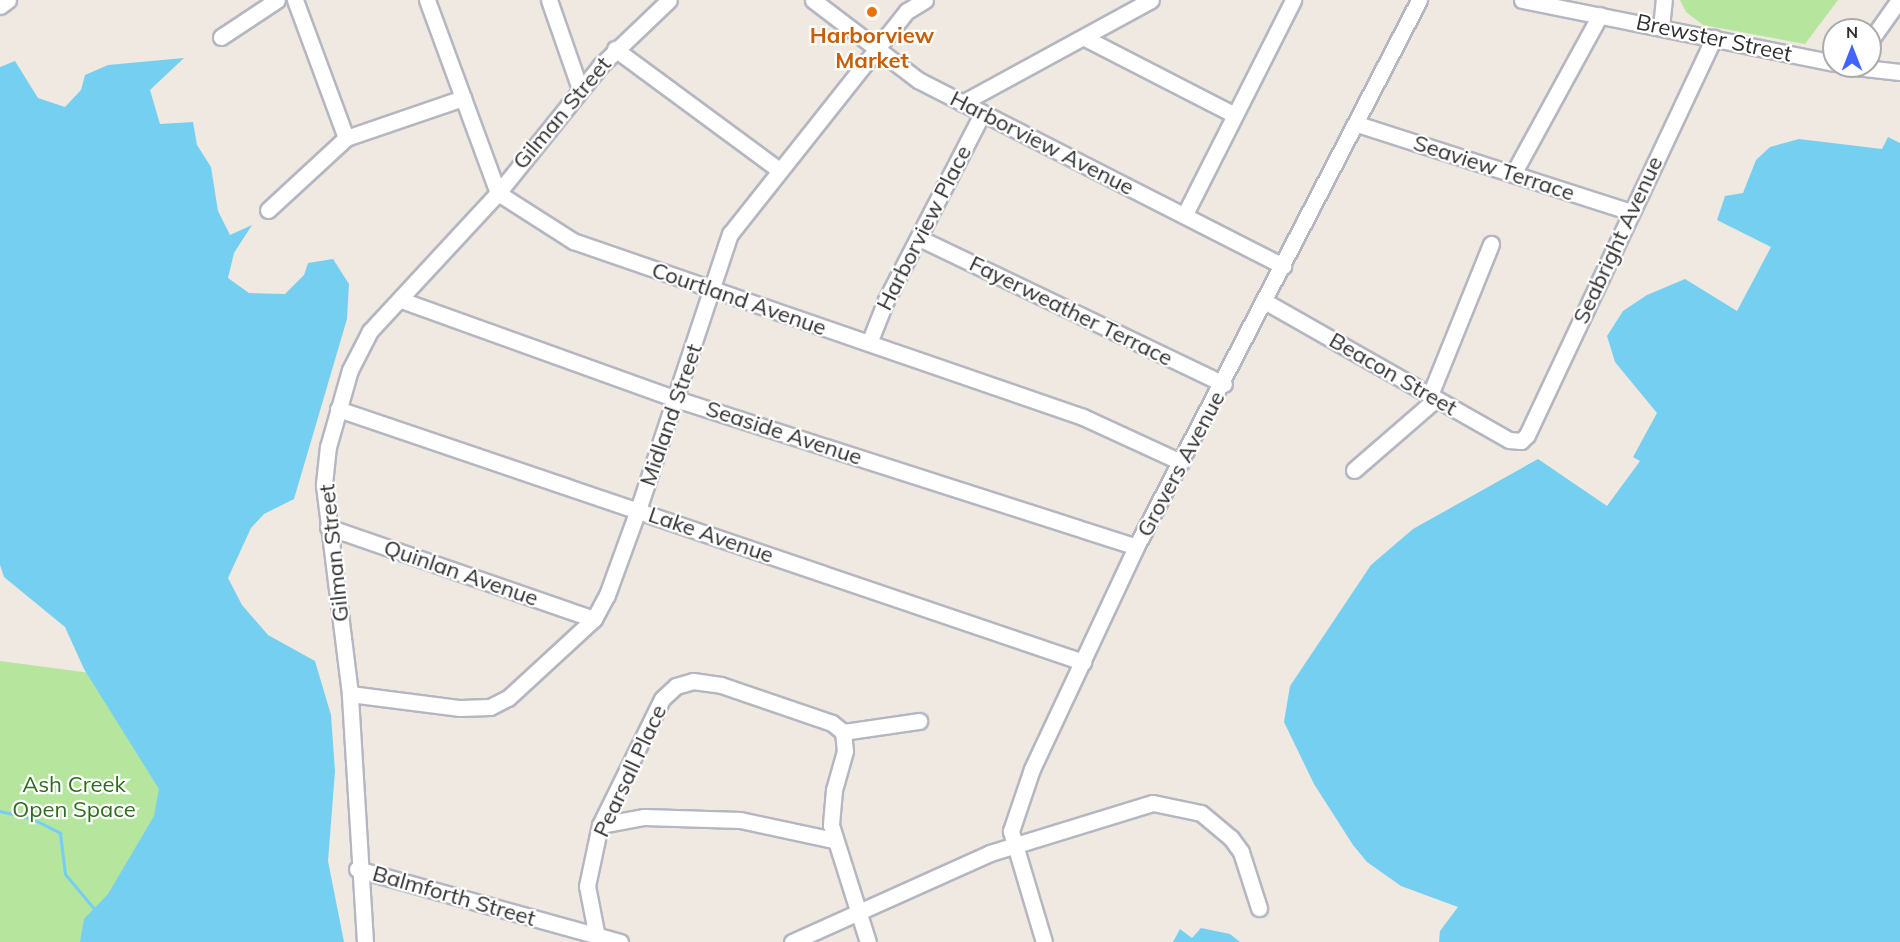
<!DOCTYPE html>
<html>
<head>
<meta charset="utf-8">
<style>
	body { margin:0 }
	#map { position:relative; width:1900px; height:942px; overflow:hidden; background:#efe9e1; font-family:Mulish,sans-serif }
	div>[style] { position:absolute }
	.green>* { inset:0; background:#b6e59e }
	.water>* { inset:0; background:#75cff0 }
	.stream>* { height:3px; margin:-1.5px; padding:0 1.5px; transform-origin:1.5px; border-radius:1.5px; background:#75cff0 }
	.roads { filter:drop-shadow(2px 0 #b4b7c1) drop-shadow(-2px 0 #b4b7c1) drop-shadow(0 2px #b4b7c1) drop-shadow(0 -2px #b4b7c1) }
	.minor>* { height:15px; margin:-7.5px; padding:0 7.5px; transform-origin:7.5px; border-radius:7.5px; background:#fff }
	.dots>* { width:16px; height:16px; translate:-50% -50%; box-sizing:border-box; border:3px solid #fff; border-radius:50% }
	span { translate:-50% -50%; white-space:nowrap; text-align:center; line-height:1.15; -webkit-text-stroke:4.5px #fff; paint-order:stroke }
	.food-label { font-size:22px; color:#c56008; font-weight:700 }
	.street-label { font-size:22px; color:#2e2e2e }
	.park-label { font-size:22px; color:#2c6e1b }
	.north { position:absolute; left:1822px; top:18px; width:60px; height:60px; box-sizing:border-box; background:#fff; border:2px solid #ababab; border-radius:50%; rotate:0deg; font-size:16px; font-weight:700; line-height:24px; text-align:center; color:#2e2e2e }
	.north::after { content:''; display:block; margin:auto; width:21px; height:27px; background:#4264fb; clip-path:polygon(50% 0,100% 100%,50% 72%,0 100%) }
</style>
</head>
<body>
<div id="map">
	<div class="green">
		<div style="clip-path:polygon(1680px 0,1838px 0,1805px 44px,1703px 25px,1686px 12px)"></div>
		<div style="clip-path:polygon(0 661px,98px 674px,166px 792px,94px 942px,0 942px)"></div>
	</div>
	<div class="water">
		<div style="clip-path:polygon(184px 58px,150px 90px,160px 124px,193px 122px,197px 145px,211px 167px,218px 211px,230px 235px,252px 225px,234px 253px,228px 278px,249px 293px,285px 294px,304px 275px,308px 263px,333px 259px,349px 284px,347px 319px,294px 499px,264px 514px,251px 528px,228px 578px,242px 605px,268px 635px,315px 661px,331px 715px,335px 771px,328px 861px,344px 942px,80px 942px,84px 919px,108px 894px,154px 816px,159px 789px,84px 669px,65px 627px,4px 577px,0 565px,0 67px,15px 61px,38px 98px,65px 107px,81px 90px,85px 75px,108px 65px)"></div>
		<div style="clip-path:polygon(1888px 137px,1900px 143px,1900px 942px,1439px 942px,1440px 931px,1458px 907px,1401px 886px,1367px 862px,1353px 845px,1314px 784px,1284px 722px,1290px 686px,1371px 565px,1413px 529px,1538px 459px,1607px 506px,1640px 461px,1633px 457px,1657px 413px,1615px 362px,1607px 336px,1623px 311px,1647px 295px,1685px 279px,1737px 311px,1771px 247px,1717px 220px,1725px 196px,1743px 193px,1756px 160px,1770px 147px,1799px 139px,1882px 149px)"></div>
		<div style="clip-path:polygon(1201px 928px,1230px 934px,1240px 942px,1173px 942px,1180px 929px,1192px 938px)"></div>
	</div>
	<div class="stream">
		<div style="left:0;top:811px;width:34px;rotate:14deg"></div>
		<div style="left:33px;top:819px;width:30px;rotate:27deg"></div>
		<div style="left:60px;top:833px;width:41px;rotate:83deg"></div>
		<div style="left:65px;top:874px;width:48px;rotate:50deg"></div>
	</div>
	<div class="roads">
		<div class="minor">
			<div style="left:295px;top:0;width:147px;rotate:69.7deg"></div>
			<div style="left:427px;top:0;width:206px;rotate:69.8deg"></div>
			<div style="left:498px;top:193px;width:89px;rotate:32.6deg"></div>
			<div style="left:573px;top:241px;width:540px;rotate:19.04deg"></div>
			<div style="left:1083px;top:417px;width:108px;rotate:24.7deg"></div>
			<div style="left:549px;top:0;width:94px;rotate:70.8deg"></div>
			<div style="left:813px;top:0;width:132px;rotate:37.3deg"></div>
			<div style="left:918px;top:80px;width:410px;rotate:27deg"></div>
			<div style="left:1522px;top:0;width:318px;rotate:11.4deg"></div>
			<div style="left:0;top:6px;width:10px;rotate:-37deg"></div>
			<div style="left:1661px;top:27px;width:27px;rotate:-84deg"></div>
			<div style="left:221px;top:37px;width:67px;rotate:-33.5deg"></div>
			<div style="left:1085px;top:38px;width:166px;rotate:27.2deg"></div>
			<div style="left:1870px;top:41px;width:50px;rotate:-54.7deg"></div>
			<div style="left:615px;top:49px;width:204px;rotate:36.4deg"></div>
			<div style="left:1847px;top:66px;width:53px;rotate:6.5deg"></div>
			<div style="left:962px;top:103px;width:215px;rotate:-28.6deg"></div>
			<div style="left:1357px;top:124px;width:288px;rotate:17.8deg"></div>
			<div style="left:1513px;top:174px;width:181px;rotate:-61.3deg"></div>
			<div style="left:268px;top:210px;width:106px;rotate:-42.7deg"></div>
			<div style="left:346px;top:138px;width:124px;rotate:-18.9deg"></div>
			<div style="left:1185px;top:214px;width:240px;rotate:-63.2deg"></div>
			<div style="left:919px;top:238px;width:338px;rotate:25.6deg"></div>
			<div style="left:401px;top:300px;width:292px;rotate:19.8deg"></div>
			<div style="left:676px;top:399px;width:483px;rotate:17.8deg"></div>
			<div style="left:1266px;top:302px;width:279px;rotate:29.6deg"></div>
			<div style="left:1509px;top:440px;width:12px;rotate:5deg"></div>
			<div style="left:1521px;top:441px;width:8px;rotate:-45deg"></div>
			<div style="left:1527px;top:435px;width:439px;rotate:-64.8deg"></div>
			<div style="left:869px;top:343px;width:46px;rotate:-68.4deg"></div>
			<div style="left:886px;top:300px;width:209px;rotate:-62.7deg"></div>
			<div style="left:1430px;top:395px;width:163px;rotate:-68deg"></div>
			<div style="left:338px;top:409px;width:787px;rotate:18.76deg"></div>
			<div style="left:1354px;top:470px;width:108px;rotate:-40.9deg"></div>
			<div style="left:328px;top:527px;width:281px;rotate:19.1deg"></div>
			<div style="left:350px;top:694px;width:111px;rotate:7.3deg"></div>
			<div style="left:460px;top:708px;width:30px;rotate:-2deg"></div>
			<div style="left:490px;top:707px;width:20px;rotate:-27deg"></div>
			<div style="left:508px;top:698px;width:117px;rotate:-42.6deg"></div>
			<div style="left:594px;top:619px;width:27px;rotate:-62deg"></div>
			<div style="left:607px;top:595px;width:90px;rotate:-70deg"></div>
			<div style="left:638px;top:510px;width:291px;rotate:-71.6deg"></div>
			<div style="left:730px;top:234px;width:285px;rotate:-51.6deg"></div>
			<div style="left:907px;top:11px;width:21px;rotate:-31deg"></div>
			<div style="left:843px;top:732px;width:77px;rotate:-8.2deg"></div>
			<div style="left:600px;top:825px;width:45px;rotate:-10.3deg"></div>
			<div style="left:644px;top:817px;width:96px;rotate:1.8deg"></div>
			<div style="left:740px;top:820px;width:95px;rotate:12.1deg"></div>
			<div style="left:357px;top:869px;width:273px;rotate:15.5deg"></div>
			<div style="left:365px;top:942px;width:248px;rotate:-93.5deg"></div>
			<div style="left:350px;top:694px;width:212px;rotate:-97.1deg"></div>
			<div style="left:324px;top:484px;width:37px;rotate:-84deg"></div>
			<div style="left:328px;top:447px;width:80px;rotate:-74.1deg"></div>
			<div style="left:350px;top:370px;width:44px;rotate:-62.9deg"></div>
			<div style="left:370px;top:331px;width:188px;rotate:-47.2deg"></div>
			<div style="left:498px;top:193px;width:163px;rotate:-51.2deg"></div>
			<div style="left:600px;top:66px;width:95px;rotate:-43.7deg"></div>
			<div style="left:598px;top:942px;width:57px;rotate:-101.1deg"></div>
			<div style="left:587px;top:886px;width:62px;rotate:-78deg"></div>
			<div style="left:600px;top:825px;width:140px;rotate:-63.8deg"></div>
			<div style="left:662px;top:699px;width:19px;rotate:-43deg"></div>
			<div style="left:676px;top:686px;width:18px;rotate:-16deg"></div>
			<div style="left:693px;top:681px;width:28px;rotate:8deg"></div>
			<div style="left:721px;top:685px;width:117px;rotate:18.9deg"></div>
			<div style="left:832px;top:723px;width:14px;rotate:39deg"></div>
			<div style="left:843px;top:732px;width:19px;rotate:84deg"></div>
			<div style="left:845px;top:751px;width:41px;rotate:105.8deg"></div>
			<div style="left:834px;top:790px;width:35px;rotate:95deg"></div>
			<div style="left:831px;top:825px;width:123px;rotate:72.5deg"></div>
			<div style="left:792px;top:942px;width:217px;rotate:-24.2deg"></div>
			<div style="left:990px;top:853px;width:170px;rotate:-17.1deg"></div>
			<div style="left:1153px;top:803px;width:49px;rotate:11.8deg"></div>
			<div style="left:1201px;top:813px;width:39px;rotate:40deg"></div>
			<div style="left:1231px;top:838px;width:17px;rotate:54deg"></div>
			<div style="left:1241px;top:852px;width:59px;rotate:72.2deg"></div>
			<div style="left:1044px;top:942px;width:116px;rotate:-106.6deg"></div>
			<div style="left:1011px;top:831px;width:65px;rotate:-71.3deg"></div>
			<div style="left:1032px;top:769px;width:245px;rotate:-64.9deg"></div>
			<div style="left:1136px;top:547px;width:616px;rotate:-62.64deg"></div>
		</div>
	</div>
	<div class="dots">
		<div style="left:872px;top:12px;background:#e8710a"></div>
	</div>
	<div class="food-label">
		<span style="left:872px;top:48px">Harborview<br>Market</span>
	</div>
	<div class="street-label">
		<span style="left:1714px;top:38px;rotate:12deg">Brewster Street</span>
		<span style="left:562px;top:113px;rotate:-50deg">Gilman Street</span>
		<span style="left:1042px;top:143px;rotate:27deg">Harborview Avenue</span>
		<span style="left:1494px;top:168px;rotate:18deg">Seaview Terrace</span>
		<span style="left:924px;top:228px;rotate:-63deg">Harborview Place</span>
		<span style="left:1618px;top:240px;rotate:-65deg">Seabright Avenue</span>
		<span style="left:739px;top:299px;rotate:19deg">Courtland Avenue</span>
		<span style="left:1071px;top:311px;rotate:26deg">Fayerweather Terrace</span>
		<span style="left:1393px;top:374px;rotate:30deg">Beacon Street</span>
		<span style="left:671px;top:415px;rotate:-71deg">Midland Street</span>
		<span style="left:784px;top:433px;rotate:18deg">Seaside Avenue</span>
		<span style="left:1181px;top:464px;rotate:-62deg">Grovers Avenue</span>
		<span style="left:711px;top:535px;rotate:19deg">Lake Avenue</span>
		<span style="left:334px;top:553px;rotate:-96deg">Gilman Street</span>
		<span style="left:461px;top:573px;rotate:19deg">Quinlan Avenue</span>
		<span style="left:630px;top:771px;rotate:-65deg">Pearsall Place</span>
		<span style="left:454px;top:896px;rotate:16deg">Balmforth Street</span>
	</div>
	<div class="park-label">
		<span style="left:74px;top:797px">Ash Creek<br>Open Space</span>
	</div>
	<div class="north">N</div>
</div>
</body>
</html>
